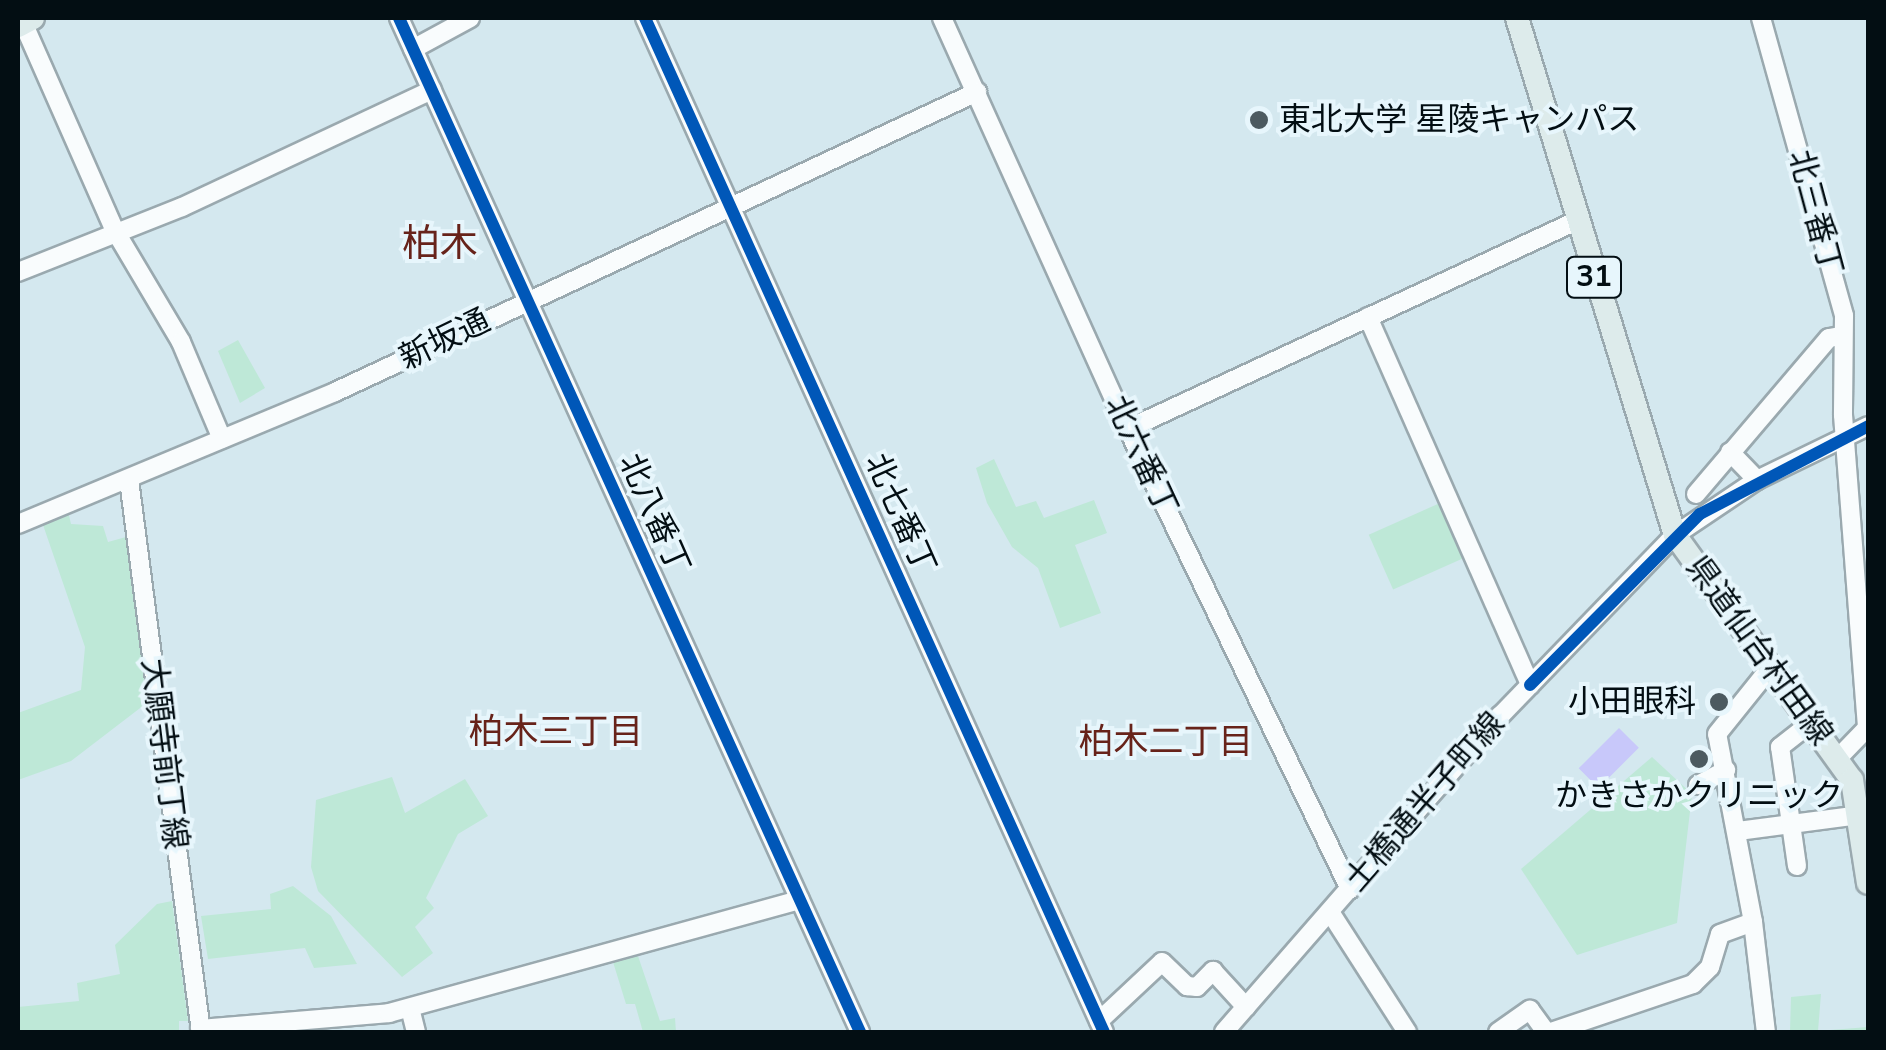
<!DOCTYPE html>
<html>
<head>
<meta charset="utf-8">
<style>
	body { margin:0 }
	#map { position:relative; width:1886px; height:1050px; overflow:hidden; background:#d4e8ef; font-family:"Nunito Sans","Noto Sans JP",sans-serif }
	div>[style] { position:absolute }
	.green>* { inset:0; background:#bee8d7; transform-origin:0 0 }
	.water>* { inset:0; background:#c8c8fa; transform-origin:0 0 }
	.roads { filter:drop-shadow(2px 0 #9aa9af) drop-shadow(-2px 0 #9aa9af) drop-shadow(0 2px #9aa9af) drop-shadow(0 -2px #9aa9af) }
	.minor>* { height:18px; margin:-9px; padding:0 9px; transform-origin:9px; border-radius:9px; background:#f9fcfd }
	.major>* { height:22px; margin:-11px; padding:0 11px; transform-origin:11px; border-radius:11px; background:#ddebeb }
	.cycleway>* { height:12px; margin:-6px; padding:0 6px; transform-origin:6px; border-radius:6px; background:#0057b8 }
	.dots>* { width:28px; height:28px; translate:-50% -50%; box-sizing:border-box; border:5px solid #e7f6fc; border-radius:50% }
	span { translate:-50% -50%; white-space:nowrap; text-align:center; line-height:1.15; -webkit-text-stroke:8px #e7f6fc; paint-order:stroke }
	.shield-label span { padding:2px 8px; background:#e7f6fc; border:2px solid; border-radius:8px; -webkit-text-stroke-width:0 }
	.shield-label { font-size:30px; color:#030e13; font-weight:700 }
	.poi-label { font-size:32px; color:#030e13 }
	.left { translate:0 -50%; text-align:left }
	.right { translate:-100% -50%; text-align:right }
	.street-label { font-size:32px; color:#030e13 }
	.neighbourhood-label { font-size:35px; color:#67231a }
	.quarter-label { font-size:38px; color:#67231a }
	.frame { position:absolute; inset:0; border:20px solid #030e13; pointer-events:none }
</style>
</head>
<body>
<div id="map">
	<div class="green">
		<div style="clip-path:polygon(238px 340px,265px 388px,240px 403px,218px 351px)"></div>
		<div style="clip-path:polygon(994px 459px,1016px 507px,1036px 501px,1044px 518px,1094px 500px,1107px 533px,1075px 545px,1101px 613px,1060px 628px,1038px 568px,1012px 547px,987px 503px,976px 468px)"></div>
		<div style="left:1440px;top:503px;width:60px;height:78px;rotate:66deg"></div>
		<div style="clip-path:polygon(68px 511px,71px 524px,103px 526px,108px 542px,126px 537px,148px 702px,71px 761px,18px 780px,18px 713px,81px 690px,85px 647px,42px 522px)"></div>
		<div style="clip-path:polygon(1652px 757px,1692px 794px,1677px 923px,1577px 955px,1521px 869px)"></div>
		<div style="clip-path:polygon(392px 777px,405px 813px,465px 779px,488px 816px,458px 834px,426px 898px,434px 908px,415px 927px,433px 953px,402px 977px,318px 891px,311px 867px,316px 800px)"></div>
		<div style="clip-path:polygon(293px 886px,331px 916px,357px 964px,314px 968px,305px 948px,208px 959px,201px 916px,271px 909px,270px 894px)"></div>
		<div style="clip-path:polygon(172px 901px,188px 1021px,179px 1021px,179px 1032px,18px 1032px,18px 1007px,79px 1001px,77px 983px,120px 974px,115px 945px,157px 904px)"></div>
		<div style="clip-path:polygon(638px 956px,660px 1021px,675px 1018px,676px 1032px,643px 1032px,635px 1004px,626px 1004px,613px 962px)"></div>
		<div style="clip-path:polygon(1821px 994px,1818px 1031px,1868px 1027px,1868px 1032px,1790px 1032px,1791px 997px)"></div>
	</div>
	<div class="water">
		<div style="left:1619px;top:728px;width:28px;height:57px;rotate:45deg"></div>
	</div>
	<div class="roads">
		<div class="minor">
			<div style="left:21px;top:18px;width:231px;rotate:66.2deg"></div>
			<div style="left:114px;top:229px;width:131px;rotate:59.3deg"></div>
			<div style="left:181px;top:342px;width:105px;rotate:67.1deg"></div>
			<div style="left:399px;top:18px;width:1114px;rotate:65.55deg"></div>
			<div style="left:645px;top:18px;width:1113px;rotate:65.65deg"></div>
			<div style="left:942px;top:18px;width:451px;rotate:65.7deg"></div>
			<div style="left:1128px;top:429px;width:511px;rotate:64.24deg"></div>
			<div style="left:1761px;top:18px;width:309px;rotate:74.4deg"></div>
			<div style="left:1844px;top:316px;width:99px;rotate:90.6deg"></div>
			<div style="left:1843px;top:415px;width:314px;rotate:85.6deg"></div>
			<div style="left:1867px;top:728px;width:42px;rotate:134deg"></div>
			<div style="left:413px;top:49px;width:65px;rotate:-28.5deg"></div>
			<div style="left:18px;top:272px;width:176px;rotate:-21.6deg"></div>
			<div style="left:182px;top:207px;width:276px;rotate:-25.1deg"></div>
			<div style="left:1368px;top:317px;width:402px;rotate:66.2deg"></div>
			<div style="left:1128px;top:429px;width:495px;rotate:-24.9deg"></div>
			<div style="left:1730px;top:452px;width:39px;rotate:46deg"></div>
			<div style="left:129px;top:480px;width:557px;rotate:82.57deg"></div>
			<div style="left:1696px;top:494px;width:205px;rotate:-49.6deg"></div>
			<div style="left:1829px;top:338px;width:11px;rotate:-10deg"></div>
			<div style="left:18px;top:524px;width:343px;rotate:-22.6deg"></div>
			<div style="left:335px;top:392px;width:709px;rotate:-25.05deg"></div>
			<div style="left:1698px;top:785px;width:32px;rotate:-28deg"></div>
			<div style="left:1738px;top:831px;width:122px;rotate:-7.5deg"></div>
			<div style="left:1797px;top:866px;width:120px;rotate:-98.1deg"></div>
			<div style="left:1780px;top:747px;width:39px;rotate:-38deg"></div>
			<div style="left:1330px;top:912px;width:143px;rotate:57.3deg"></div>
			<div style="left:1753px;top:922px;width:111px;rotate:83.3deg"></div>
			<div style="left:410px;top:1008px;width:25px;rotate:76deg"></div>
			<div style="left:1099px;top:1021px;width:86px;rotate:-43.1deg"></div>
			<div style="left:1162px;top:962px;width:35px;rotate:44deg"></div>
			<div style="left:1187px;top:986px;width:10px;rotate:6deg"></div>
			<div style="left:1197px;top:987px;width:23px;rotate:-45deg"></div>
			<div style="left:1213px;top:971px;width:49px;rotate:47.5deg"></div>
			<div style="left:200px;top:1029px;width:190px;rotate:-4.8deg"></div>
			<div style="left:389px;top:1013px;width:426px;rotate:-15.4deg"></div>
			<div style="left:1224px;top:1032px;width:421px;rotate:-48.9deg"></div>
			<div style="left:1501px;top:715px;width:250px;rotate:-46deg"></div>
			<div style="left:1675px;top:535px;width:99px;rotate:-33.9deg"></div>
			<div style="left:1757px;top:480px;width:123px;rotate:-25.9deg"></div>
			<div style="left:1498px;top:1032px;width:39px;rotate:-35deg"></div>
			<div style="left:1530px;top:1010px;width:27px;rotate:54deg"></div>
			<div style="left:1551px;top:1032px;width:150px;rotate:-18.7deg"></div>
			<div style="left:1693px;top:984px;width:24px;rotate:-45deg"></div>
			<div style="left:1710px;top:967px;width:34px;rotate:-73deg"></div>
			<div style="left:1720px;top:934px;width:35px;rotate:-20deg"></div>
			<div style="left:1753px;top:922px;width:191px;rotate:-100.8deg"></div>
			<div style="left:1717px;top:734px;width:85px;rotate:-51.2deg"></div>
		</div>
		<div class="major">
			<div style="left:1517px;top:18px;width:541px;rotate:73.01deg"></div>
			<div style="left:1675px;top:535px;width:302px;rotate:54.2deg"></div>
			<div style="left:1852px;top:780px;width:104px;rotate:81.2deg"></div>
			<div style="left:18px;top:26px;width:17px;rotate:-28deg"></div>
		</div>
	</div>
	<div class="cycleway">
		<div style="left:399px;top:18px;width:1114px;rotate:65.55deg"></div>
		<div style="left:645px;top:18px;width:1113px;rotate:65.65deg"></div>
		<div style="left:1530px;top:685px;width:241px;rotate:-45.2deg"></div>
		<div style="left:1700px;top:514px;width:190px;rotate:-27.6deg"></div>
	</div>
	<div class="dots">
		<div style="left:1259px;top:120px;background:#4c5a60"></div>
		<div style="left:1719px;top:702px;background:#4c5a60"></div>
		<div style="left:1699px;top:759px;background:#4c5a60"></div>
	</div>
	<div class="shield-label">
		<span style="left:1594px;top:277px">31</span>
	</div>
	<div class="poi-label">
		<span class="left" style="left:1279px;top:120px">東北大学 星陵キャンパス</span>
		<span class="right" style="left:1696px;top:702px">小田眼科</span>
		<span style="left:1699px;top:796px">かきさかクリニック</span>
	</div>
	<div class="street-label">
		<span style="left:1815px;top:213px;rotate:75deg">北三番丁</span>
		<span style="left:445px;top:340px;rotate:-26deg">新坂通</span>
		<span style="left:1141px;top:456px;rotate:65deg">北六番丁</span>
		<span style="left:654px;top:514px;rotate:66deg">北八番丁</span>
		<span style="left:900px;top:514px;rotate:66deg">北七番丁</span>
		<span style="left:1759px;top:651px;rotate:54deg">県道仙台村田線</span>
		<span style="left:164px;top:754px;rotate:83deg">大願寺前丁線</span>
		<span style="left:1425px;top:802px;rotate:-49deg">土橋通半子町線</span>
	</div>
	<div class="neighbourhood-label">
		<span style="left:556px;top:732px">柏木三丁目</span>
		<span style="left:1166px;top:742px">柏木二丁目</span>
	</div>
	<div class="quarter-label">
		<span style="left:440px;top:244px">柏木</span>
	</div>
	<div class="frame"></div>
</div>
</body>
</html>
